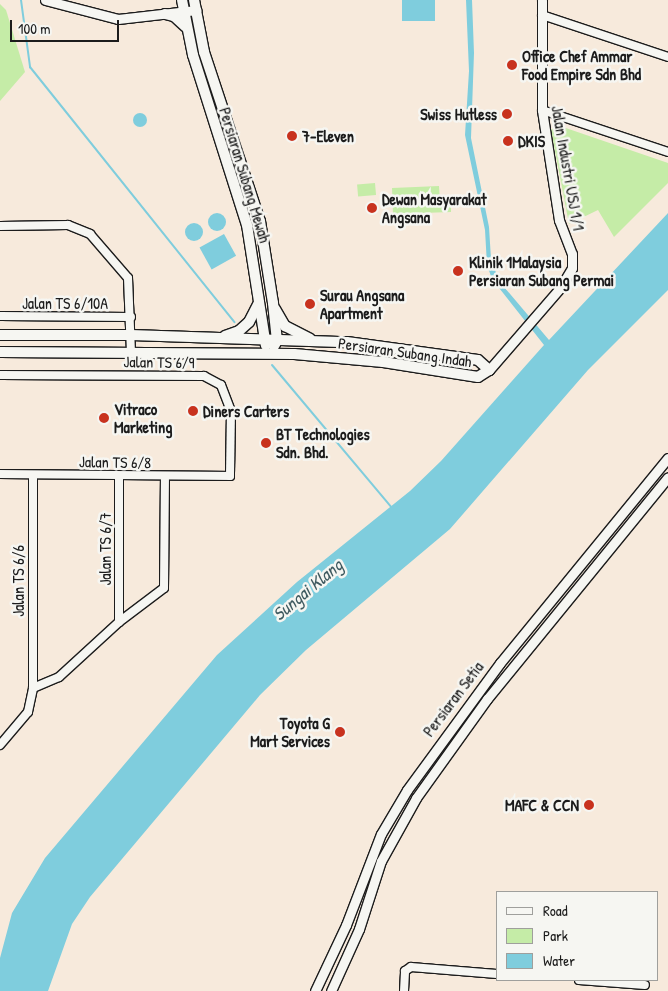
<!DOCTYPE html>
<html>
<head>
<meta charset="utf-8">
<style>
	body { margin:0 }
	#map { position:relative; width:668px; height:991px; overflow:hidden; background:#f7eadc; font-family:"Patrick Hand",sans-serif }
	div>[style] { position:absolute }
	.green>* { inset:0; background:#c5eca7; transform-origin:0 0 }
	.water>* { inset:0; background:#7fcddd; transform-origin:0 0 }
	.round { border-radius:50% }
	.stream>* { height:2px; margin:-1px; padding:0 1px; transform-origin:1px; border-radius:1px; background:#7fcddd }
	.roads { filter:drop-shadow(1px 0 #1c1c1c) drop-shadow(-1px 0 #1c1c1c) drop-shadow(0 1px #1c1c1c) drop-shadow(0 -1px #1c1c1c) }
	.minor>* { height:8px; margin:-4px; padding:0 4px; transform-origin:4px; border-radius:4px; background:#f6f6f2 }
	.tertiary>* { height:9px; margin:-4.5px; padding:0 4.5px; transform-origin:4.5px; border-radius:4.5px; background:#f6f6f2 }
	.secondary>* { height:10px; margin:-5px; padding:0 5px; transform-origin:5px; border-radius:5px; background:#f6f6f2 }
	.dots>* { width:14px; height:14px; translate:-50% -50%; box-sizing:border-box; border:2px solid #f6f6f2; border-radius:50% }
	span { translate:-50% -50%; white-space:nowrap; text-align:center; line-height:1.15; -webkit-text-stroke:5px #f6f6f2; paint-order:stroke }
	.poi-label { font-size:16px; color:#1c1c1c; font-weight:700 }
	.left { translate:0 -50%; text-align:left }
	.right { translate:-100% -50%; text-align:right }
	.street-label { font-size:16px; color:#1c1c1c }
	.water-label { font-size:18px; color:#3f5a60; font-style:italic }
	.legend { position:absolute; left:496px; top:891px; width:162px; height:90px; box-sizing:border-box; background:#f6f6f2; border:1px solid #9f9f9c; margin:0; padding:6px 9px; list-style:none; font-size:15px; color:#1c1c1c }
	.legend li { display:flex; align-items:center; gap:10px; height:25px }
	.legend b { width:25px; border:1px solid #9f9f9c }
	.scale { position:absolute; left:10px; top:20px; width:109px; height:22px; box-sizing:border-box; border:2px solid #1c1c1c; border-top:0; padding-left:6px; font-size:15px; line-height:18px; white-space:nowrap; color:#1c1c1c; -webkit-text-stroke:4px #f6f6f2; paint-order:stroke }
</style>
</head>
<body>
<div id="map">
	<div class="green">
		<div style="clip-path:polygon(0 4px,6px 10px,25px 72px,0 101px)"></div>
		<div style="clip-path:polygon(557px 125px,668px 163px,668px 183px,614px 237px,598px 210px,569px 224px,551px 130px)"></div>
		<div style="left:375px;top:183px;width:12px;height:18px;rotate:85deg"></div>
		<div style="clip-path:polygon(439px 186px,440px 203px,451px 203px,451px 212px,393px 214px,392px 188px)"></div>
	</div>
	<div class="water">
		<div style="left:402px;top:0;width:33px;height:21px"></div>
		<div style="clip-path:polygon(466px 0,472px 0,474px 53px,471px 138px,489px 227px,491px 259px,499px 281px,549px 340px,668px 213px,668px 290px,588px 370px,450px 529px,306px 650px,260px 695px,90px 897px,72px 924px,48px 991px,0 991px,0 958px,12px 913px,45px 858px,217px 655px,297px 582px,410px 491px,441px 461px,544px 345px,492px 279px,487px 265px,485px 230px,465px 135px,469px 71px)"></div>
		<div class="round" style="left:133px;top:113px;width:14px;height:14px"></div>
		<div class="round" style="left:208px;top:213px;width:18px;height:18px"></div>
		<div class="round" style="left:185px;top:223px;width:18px;height:18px"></div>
		<div style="left:224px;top:234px;width:25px;height:28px;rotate:61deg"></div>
	</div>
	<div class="stream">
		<div style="left:21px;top:0;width:68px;rotate:82.3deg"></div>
		<div style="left:30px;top:67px;width:327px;rotate:51.3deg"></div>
		<div style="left:272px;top:365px;width:185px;rotate:50deg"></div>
	</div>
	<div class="roads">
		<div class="minor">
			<div style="left:542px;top:15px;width:133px;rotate:18.4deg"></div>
			<div style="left:542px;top:110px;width:133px;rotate:18.4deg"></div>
			<div style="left:0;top:226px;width:68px;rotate:-0.8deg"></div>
			<div style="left:68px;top:225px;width:24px;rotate:22deg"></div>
			<div style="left:90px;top:234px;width:58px;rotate:49.2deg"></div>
			<div style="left:128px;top:278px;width:75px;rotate:87.7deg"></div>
			<div style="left:0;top:316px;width:131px;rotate:0.4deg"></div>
			<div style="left:0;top:375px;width:204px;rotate:0.3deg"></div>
			<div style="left:204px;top:376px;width:19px;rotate:28deg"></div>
			<div style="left:221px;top:385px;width:28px;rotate:69deg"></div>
			<div style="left:231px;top:411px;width:65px;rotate:90.9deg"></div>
			<div style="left:230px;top:476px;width:230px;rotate:-179.5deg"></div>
			<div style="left:33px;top:475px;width:213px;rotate:90deg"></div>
			<div style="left:119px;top:622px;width:146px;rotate:-90deg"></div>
			<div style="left:0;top:745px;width:43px;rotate:-49.7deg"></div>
			<div style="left:28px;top:712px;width:25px;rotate:-78deg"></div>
			<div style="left:33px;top:688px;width:28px;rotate:-23deg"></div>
			<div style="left:59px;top:677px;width:81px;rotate:-42.5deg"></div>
			<div style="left:119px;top:622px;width:56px;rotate:-37.1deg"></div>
			<div style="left:164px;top:588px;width:112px;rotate:-89.5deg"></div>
			<div style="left:579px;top:980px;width:66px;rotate:4.3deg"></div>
			<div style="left:404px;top:991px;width:20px;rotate:-87deg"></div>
			<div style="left:405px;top:971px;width:7px;rotate:-34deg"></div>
			<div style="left:411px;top:967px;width:86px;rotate:4.7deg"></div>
		</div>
		<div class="tertiary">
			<div style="left:45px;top:0;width:75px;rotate:14.6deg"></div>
			<div style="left:118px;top:19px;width:79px;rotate:-6.6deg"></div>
			<div style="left:489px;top:370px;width:108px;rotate:-49.1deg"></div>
			<div style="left:560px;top:288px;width:23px;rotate:-59deg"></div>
			<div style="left:572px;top:268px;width:14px;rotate:-90deg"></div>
			<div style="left:572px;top:254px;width:36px;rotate:-111deg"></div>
			<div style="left:559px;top:220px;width:111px;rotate:-98.8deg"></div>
			<div style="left:542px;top:110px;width:110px;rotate:-90deg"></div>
			<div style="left:315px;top:991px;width:73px;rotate:-64.8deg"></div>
			<div style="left:346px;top:925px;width:97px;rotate:-69deg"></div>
			<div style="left:381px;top:834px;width:51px;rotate:-59.4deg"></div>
			<div style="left:407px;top:790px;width:157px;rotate:-53.8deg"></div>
			<div style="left:500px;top:663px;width:265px;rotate:-50.7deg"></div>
			<div style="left:331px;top:991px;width:68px;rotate:-65.7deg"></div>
			<div style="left:359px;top:929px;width:71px;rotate:-72.1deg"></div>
			<div style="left:381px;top:861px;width:72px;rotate:-60.9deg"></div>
			<div style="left:416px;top:798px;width:122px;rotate:-54.4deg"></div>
			<div style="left:487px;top:699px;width:286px;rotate:-50.8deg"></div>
		</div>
		<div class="secondary">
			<div style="left:182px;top:0;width:56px;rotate:78.7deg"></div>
			<div style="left:193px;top:55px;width:178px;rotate:72.4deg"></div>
			<div style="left:247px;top:225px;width:122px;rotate:81.1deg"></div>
			<div style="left:194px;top:0;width:53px;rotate:79.1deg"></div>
			<div style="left:204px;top:52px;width:178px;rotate:71.7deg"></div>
			<div style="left:260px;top:221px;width:83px;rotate:81deg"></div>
			<div style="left:273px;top:303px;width:38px;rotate:84deg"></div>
			<div style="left:277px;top:341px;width:6px;rotate:121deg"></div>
			<div style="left:165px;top:14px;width:9px;rotate:13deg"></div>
			<div style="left:174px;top:16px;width:16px;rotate:43deg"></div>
			<div style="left:275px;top:309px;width:20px;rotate:60deg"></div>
			<div style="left:285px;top:326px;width:28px;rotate:27deg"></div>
			<div style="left:0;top:335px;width:131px"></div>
			<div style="left:131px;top:335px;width:216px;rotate:1.9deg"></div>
			<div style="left:347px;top:342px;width:132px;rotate:7.8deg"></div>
			<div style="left:478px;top:360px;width:15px;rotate:42deg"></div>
			<div style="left:489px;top:370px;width:13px;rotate:148deg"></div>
			<div style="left:478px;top:377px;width:96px;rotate:-171deg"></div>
			<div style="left:383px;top:362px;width:89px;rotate:-174.9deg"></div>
			<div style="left:294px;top:354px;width:294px;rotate:-179.6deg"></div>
			<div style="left:225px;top:336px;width:15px;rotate:-20deg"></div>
			<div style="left:239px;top:331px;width:13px;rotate:-42deg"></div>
			<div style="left:249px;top:322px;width:22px;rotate:-63deg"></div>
		</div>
	</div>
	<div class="dots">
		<div style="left:512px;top:65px;background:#c8321e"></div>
		<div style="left:507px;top:114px;background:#c8321e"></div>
		<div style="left:292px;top:136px;background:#c8321e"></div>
		<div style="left:508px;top:141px;background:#c8321e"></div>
		<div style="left:372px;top:208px;background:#c8321e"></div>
		<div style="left:458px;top:271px;background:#c8321e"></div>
		<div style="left:310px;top:304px;background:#c8321e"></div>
		<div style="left:193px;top:411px;background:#c8321e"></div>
		<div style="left:104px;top:418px;background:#c8321e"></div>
		<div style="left:266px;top:443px;background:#c8321e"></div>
		<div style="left:340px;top:732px;background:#c8321e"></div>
		<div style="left:589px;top:805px;background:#c8321e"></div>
	</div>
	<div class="poi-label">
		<span class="left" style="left:522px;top:65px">Office Chef Ammar<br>Food Empire Sdn Bhd</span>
		<span class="right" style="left:497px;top:114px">Swiss Hutless</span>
		<span class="left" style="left:302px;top:136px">7-Eleven</span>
		<span class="left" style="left:518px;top:141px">DKIS</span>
		<span class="left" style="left:382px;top:208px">Dewan Masyarakat<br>Angsana</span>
		<span class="left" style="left:469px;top:271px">Klinik 1Malaysia<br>Persiaran Subang Permai</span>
		<span class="left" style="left:320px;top:304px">Surau Angsana<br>Apartment</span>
		<span class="left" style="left:114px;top:418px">Vitraco<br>Marketing</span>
		<span class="left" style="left:203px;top:411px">Diners Carters</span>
		<span class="left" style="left:276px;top:443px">BT Technologies<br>Sdn. Bhd.</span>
		<span class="right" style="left:330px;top:732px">Toyota G<br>Mart Services</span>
		<span class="right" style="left:579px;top:805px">MAFC &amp; CCN</span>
	</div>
	<div class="street-label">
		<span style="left:568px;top:168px;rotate:80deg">Jalan Industri USJ 1/1</span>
		<span style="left:245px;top:175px;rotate:73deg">Persiaran Subang Mewah</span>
		<span style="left:65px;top:303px">Jalan TS 6/10A</span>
		<span style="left:405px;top:352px;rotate:8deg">Persiaran Subang Indah</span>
		<span style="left:159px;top:362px;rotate:1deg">Jalan TS 6/9</span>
		<span style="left:115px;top:462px;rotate:1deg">Jalan TS 6/8</span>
		<span style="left:105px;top:549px;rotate:-90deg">Jalan TS 6/7</span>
		<span style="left:18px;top:581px;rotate:-90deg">Jalan TS 6/6</span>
		<span style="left:453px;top:699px;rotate:-53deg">Persiaran Setia</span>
	</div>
	<div class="water-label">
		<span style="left:308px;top:590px;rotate:-40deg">Sungai Klang</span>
	</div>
	<ul class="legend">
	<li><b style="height:6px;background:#f6f6f2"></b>Road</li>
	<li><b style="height:14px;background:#c5eca7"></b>Park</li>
	<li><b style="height:14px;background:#7fcddd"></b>Water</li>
	</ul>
	<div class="scale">100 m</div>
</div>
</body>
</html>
